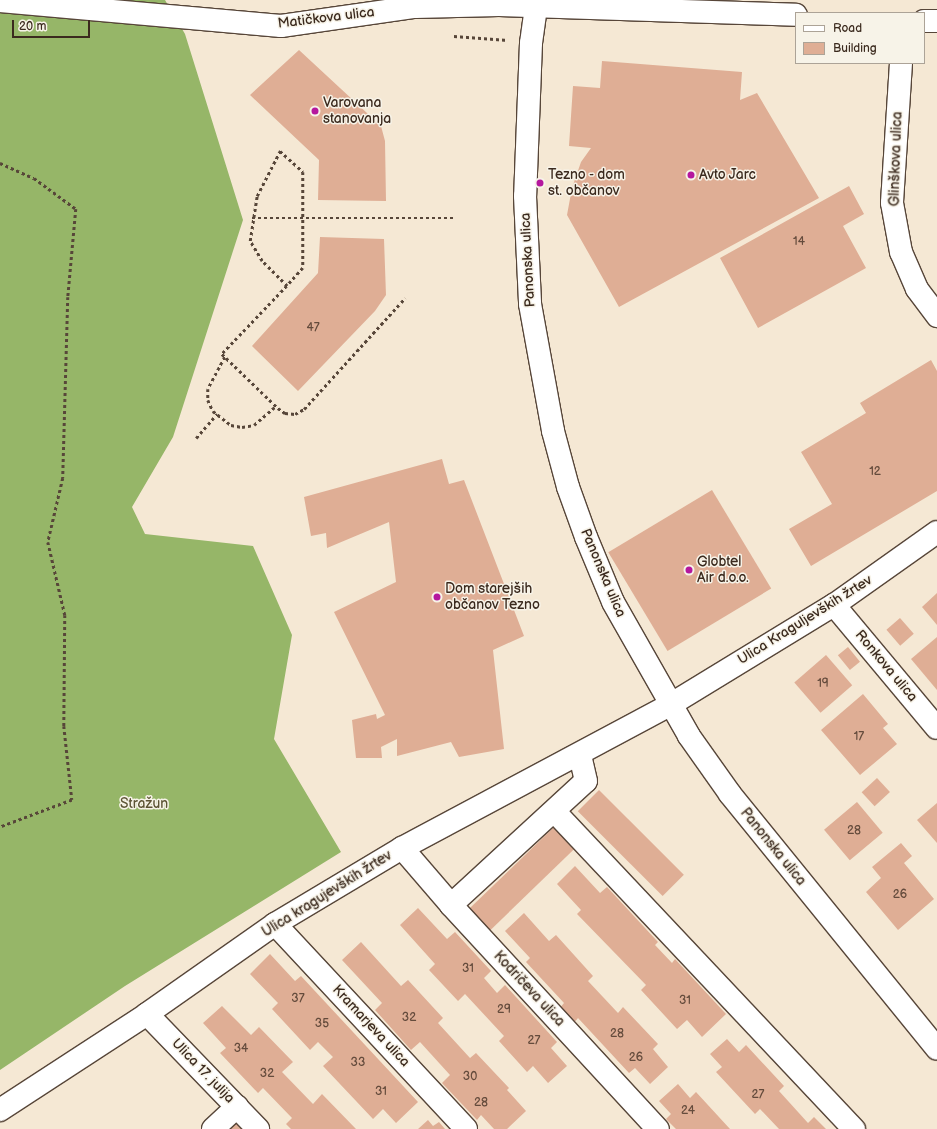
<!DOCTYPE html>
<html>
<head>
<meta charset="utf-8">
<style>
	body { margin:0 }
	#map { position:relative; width:937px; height:1129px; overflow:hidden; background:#f5e8d4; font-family:"Balsamiq Sans",sans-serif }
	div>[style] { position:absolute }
	.forest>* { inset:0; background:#96b668 }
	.building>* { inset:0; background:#dfae95; transform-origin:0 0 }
	.path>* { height:2.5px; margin-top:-1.25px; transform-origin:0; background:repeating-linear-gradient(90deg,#574639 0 3px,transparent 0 6px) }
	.roads { filter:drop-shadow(1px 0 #574639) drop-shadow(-1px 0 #574639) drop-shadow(0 1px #574639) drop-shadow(0 -1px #574639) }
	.street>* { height:22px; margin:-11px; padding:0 11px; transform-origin:11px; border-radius:11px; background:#fff }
	.secondary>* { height:22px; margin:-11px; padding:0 11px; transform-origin:11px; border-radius:11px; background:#fff }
	.dots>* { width:11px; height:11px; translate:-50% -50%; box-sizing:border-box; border:2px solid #f7f3e8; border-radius:50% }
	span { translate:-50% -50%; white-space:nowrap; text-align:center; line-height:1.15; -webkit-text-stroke:3px #f7f3e8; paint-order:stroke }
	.number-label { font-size:12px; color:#644b3c }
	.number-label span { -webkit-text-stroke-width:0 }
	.street-label { font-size:14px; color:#3b2a1e }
	.poi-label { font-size:14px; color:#3b2a1e }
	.left { translate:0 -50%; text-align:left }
	.park-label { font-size:14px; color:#5c5434 }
	.legend { position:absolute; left:795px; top:12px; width:130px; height:52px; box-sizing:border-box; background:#f7f3e8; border:1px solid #aca397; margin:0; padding:5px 7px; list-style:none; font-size:12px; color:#3b2a1e }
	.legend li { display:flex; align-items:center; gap:8px; height:20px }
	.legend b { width:20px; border:1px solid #aca397 }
	.scale { position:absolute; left:12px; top:20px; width:78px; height:18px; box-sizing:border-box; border:2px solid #3b2a1e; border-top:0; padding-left:5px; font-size:12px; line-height:14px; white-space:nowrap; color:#3b2a1e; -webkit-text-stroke:3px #f7f3e8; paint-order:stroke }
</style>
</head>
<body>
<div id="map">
	<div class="forest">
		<div style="clip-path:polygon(0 0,165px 0,185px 34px,243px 220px,173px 437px,132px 507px,145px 534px,253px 546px,292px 635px,274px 739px,341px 852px,125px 986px,0 1070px)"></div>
	</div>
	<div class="building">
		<div style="clip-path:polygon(299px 50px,381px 126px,385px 141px,386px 201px,318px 200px,319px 160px,250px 95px)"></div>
		<div style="clip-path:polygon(602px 61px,742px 72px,740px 100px,757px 93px,819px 198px,619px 307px,567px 215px,572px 188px,581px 162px,591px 148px,569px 146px,573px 86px,600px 88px)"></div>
		<div style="clip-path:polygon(849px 186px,864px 214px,843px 226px,866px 268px,758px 328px,720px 258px)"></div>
		<div style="clip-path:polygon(320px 237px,384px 239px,386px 295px,375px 311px,298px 391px,252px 346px,318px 273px)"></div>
		<div style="clip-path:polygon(931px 360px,937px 371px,937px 491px,811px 566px,789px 529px,832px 504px,801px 452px,866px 413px,860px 403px)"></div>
		<div style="clip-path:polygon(442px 459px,449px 484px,464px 480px,524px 636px,493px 650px,504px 749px,459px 757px,451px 742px,397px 756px,397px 739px,381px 747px,382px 758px,356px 758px,352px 720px,376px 714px,377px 719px,385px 715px,334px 612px,396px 582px,389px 522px,327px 548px,326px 533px,311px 536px,304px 497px)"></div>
		<div style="left:712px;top:490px;width:115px;height:121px;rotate:59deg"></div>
		<div style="clip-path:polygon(937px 593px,937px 625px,922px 607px)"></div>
		<div style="left:900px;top:618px;width:21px;height:18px;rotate:49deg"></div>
		<div style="clip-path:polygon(937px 637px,937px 690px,911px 659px)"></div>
		<div style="left:848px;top:647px;width:19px;height:13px;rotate:51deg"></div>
		<div style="left:826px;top:655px;width:40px;height:42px;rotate:49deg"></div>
		<div style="clip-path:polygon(863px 694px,888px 724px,883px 728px,897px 744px,860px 775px,821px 730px)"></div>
		<div style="left:877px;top:778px;width:19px;height:21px;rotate:47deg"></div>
		<div style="left:599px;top:790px;width:120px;height:30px;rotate:45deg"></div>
		<div style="left:857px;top:802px;width:40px;height:43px;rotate:50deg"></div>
		<div style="clip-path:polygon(937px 803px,937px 843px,917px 820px)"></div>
		<div style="left:555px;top:826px;width:30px;height:120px;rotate:46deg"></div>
		<div style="clip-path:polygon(901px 843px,912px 856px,904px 863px,934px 899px,898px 930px,866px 892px,881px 878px,872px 867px)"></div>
		<div style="clip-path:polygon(575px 866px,600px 893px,607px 887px,658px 942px,655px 945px,672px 963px,675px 959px,726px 1014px,702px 1037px,687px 1020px,677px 1029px,641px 990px,646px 985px,577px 914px,581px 910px,557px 884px)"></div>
		<div style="clip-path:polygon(418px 908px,447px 939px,455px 932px,491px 971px,484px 978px,497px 993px,505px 985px,557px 1042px,551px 1048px,567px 1066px,548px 1083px,533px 1066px,527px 1072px,499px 1041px,504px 1036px,465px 994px,458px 1001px,429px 970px,435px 964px,400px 925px)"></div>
		<div style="clip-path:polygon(524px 913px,549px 941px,556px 935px,593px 976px,588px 981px,618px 1013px,623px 1007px,658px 1044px,653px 1049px,668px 1067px,650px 1084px,635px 1068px,629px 1073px,578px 1018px,573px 1024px,559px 1009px,564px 1003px,526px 962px,530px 958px,505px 931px)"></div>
		<div style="clip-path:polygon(361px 942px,401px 986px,408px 980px,443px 1018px,438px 1023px,470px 1058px,476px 1053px,509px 1088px,507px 1090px,526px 1111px,507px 1129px,494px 1129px,481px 1115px,477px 1120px,442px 1083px,450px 1075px,420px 1042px,411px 1050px,375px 1010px,382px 1003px,342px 960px)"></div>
		<div style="clip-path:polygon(270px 954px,295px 981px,301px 976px,418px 1102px,396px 1123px,383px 1109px,373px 1119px,323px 1066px,333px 1057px,318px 1042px,310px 1050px,272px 1009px,278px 1003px,250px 974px)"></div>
		<div style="clip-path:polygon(222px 1006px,251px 1035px,259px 1027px,293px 1062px,282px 1072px,313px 1104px,322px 1094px,356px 1129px,291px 1129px,286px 1124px,292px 1118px,263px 1088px,258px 1093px,220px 1053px,226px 1048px,203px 1023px)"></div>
		<div style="clip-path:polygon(727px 1039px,739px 1052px,746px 1045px,784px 1086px,779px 1091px,808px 1123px,814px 1117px,826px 1129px,779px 1129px,760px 1109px,755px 1114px,716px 1072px,722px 1067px,710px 1054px)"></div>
		<div style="clip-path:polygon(678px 1084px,690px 1098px,696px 1092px,730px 1129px,676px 1129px,666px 1119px,671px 1114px,659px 1101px)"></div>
		<div style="clip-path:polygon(239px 1120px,247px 1129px,229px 1129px)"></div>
		<div style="clip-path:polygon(428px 1120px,433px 1126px,439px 1122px,445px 1129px,418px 1129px)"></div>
	</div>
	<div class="path">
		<div style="left:454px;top:36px;width:54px;rotate:4.2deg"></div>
		<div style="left:0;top:163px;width:37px;rotate:24deg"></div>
		<div style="left:34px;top:178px;width:52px;rotate:36.4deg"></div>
		<div style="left:76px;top:209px;width:88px;rotate:95.2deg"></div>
		<div style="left:68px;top:297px;width:181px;rotate:91.6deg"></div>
		<div style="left:63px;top:478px;width:66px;rotate:103.2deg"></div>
		<div style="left:48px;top:542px;width:75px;rotate:76.9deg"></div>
		<div style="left:65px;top:615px;width:111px;rotate:90.5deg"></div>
		<div style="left:64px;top:726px;width:74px;rotate:83.8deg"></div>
		<div style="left:72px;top:800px;width:77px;rotate:159.4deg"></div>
		<div style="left:252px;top:218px;width:202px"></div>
		<div style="left:287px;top:286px;width:35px;rotate:-135deg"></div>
		<div style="left:262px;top:261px;width:23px;rotate:-121deg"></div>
		<div style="left:250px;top:241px;width:46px;rotate:-81.2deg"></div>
		<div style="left:257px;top:196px;width:51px;rotate:-62.9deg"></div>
		<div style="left:280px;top:151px;width:31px;rotate:42deg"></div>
		<div style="left:303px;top:172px;width:96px;rotate:90deg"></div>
		<div style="left:303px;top:268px;width:24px;rotate:132deg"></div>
		<div style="left:287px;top:286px;width:94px;rotate:133.7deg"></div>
		<div style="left:222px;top:354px;width:78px;rotate:44deg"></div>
		<div style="left:278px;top:408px;width:9px;rotate:36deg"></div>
		<div style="left:285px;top:413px;width:10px;rotate:6deg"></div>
		<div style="left:295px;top:414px;width:10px;rotate:-29deg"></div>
		<div style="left:304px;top:409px;width:150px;rotate:-47.7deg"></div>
		<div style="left:225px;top:357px;width:36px;rotate:118deg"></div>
		<div style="left:208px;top:389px;width:11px;rotate:90deg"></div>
		<div style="left:208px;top:400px;width:12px;rotate:66deg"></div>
		<div style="left:213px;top:411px;width:23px;rotate:38deg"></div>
		<div style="left:231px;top:425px;width:11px;rotate:10deg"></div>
		<div style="left:242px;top:427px;width:12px;rotate:-9deg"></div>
		<div style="left:254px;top:425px;width:29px;rotate:-41deg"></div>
		<div style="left:196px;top:438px;width:32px;rotate:-49deg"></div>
	</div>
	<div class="roads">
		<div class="street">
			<div style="left:0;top:1px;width:282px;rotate:5.1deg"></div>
			<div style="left:281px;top:26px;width:135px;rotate:-8.1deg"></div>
			<div style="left:415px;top:7px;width:84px;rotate:-1.4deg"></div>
			<div style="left:499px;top:5px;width:297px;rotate:1.9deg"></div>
			<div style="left:924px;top:21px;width:13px"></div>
			<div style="left:901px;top:63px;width:140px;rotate:93.7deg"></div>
			<div style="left:892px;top:203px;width:50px;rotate:79.6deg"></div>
			<div style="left:901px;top:252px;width:40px;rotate:66.6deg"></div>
			<div style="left:917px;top:289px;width:34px;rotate:53deg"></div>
			<div style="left:834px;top:605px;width:160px;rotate:50.1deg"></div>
			<div style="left:555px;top:812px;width:436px;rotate:46.7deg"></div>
			<div style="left:402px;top:848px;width:75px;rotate:49.3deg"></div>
			<div style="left:451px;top:905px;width:305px;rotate:47.3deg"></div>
			<div style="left:451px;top:905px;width:183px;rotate:-42.6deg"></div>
			<div style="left:586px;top:781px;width:27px;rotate:-103deg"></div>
			<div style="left:275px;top:924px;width:280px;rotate:47deg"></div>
			<div style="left:147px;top:1014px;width:160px;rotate:46deg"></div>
			<div style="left:0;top:1110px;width:176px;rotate:-33.1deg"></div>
			<div style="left:147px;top:1014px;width:156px;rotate:-35.1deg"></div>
			<div style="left:275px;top:924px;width:148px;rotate:-30.9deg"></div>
			<div style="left:402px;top:848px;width:304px;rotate:-28.1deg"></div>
			<div style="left:670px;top:705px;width:192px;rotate:-31.4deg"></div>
			<div style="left:834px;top:605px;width:126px;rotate:-35.3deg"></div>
			<div style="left:213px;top:1129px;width:33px;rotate:-43deg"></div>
		</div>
		<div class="secondary">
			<div style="left:537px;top:0;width:43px;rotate:97.9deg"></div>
			<div style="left:531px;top:43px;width:153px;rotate:92.2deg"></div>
			<div style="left:525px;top:196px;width:108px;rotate:87.3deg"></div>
			<div style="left:530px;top:304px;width:129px;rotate:79.7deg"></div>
			<div style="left:553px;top:431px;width:58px;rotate:75deg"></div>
			<div style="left:568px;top:487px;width:53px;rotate:70.2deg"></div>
			<div style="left:586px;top:537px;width:70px;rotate:67.4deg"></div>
			<div style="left:613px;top:602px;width:154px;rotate:60.4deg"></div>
			<div style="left:689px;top:736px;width:71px;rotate:54.7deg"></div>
			<div style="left:730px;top:794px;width:328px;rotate:50.9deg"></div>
		</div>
	</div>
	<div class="dots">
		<div style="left:315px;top:111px;background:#b5179e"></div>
		<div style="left:691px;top:175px;background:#b5179e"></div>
		<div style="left:540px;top:183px;background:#b5179e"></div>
		<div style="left:689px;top:570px;background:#b5179e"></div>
		<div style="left:437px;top:597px;background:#b5179e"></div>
	</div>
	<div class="number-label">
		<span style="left:799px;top:242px">14</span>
		<span style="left:313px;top:328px">47</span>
		<span style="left:875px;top:472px">12</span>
		<span style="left:823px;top:684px">19</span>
		<span style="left:859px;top:737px">17</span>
		<span style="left:854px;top:831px">28</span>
		<span style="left:900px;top:895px">26</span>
		<span style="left:468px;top:969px">31</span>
		<span style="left:298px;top:999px">37</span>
		<span style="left:685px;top:1001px">31</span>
		<span style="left:504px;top:1010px">29</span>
		<span style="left:409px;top:1018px">32</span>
		<span style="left:322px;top:1024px">35</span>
		<span style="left:617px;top:1034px">28</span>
		<span style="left:534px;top:1041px">27</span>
		<span style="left:241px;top:1049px">34</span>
		<span style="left:636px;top:1058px">26</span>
		<span style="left:358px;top:1063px">33</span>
		<span style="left:267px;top:1074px">32</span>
		<span style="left:470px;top:1077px">30</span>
		<span style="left:381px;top:1092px">31</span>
		<span style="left:758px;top:1095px">27</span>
		<span style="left:481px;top:1103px">28</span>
		<span style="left:688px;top:1111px">24</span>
	</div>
	<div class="street-label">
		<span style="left:326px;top:18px;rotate:-7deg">Matičkova ulica</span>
		<span style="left:896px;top:159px;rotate:-88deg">Glinškova ulica</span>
		<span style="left:528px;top:260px;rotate:-93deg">Panonska ulica</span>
		<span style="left:603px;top:573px;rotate:67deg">Panonska ulica</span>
		<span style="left:805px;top:620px;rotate:-32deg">Ulica Kraguljevških žrtev</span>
		<span style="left:886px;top:666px;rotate:50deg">Ronkova ulica</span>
		<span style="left:773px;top:847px;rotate:51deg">Panonska ulica</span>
		<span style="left:327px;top:894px;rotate:-32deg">Ulica kragujevških žrtev</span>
		<span style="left:529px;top:989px;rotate:47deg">Kodričeva ulica</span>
		<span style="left:371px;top:1026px;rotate:47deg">Kramarjeva ulica</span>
		<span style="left:203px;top:1071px;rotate:46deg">Ulica 17. julija</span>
	</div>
	<div class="poi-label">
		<span class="left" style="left:323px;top:111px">Varovana<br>stanovanja</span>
		<span class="left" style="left:548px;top:183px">Tezno - dom<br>st. občanov</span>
		<span class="left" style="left:699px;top:175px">Avto Jarc</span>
		<span class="left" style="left:697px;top:570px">Globtel<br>Air d.o.o.</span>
		<span class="left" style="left:445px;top:597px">Dom starejših<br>občanov Tezno</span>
	</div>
	<div class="park-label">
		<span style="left:144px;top:804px">Stražun</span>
	</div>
	<ul class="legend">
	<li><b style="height:5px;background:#fff"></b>Road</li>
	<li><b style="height:11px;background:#dfae95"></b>Building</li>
	</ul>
	<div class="scale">20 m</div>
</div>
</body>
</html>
